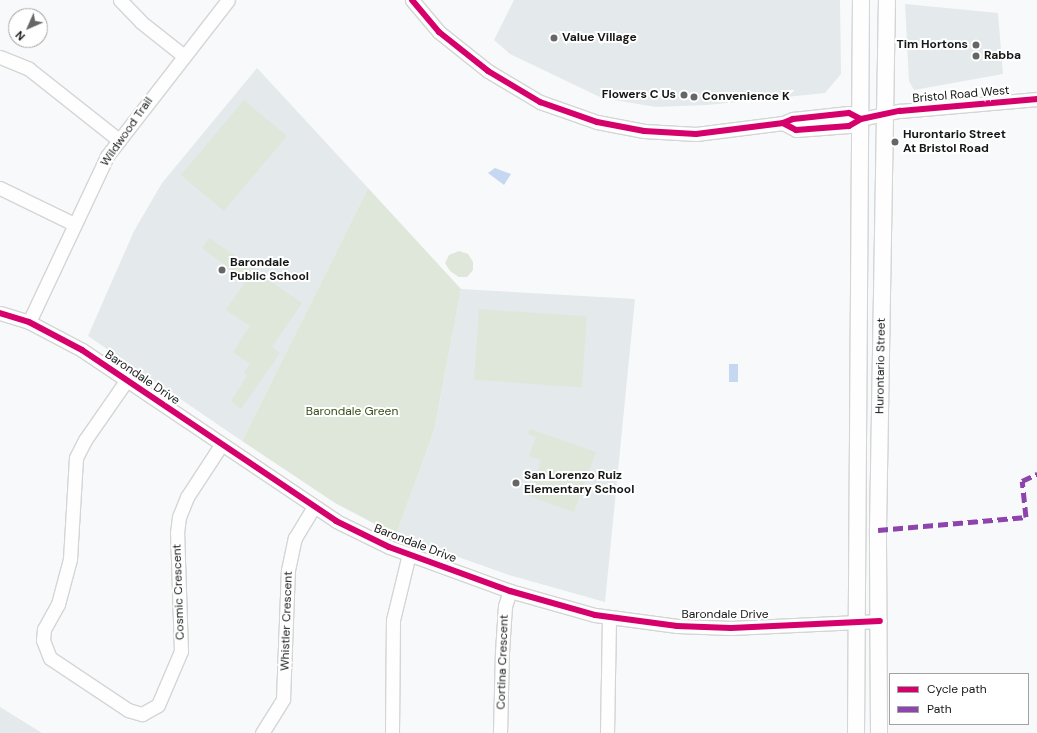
<!DOCTYPE html>
<html>
<head>
<meta charset="utf-8">
<style>
	body { margin:0 }
	#map { position:relative; width:1037px; height:733px; overflow:hidden; background:#f8f9fa; font-family:"DM Sans",sans-serif }
	div>[style] { position:absolute }
	.built>* { inset:0; background:#e4e9ec }
	.green>* { inset:0; background:#dfe7da; transform-origin:0 0 }
	.water>* { inset:0; background:#c6d7f2; transform-origin:0 0 }
	.roads { filter:drop-shadow(1px 0 #d4d5d6) drop-shadow(-1px 0 #d4d5d6) drop-shadow(0 1px #d4d5d6) drop-shadow(0 -1px #d4d5d6) }
	.minor>* { height:13px; margin:-6.5px; padding:0 6.5px; transform-origin:6.5px; border-radius:6.5px; background:#fefefe }
	.major>* { height:16px; margin:-8px; padding:0 8px; transform-origin:8px; border-radius:8px; background:#fefefe }
	.quiet>* { height:5px; margin-top:-2.5px; transform-origin:0; background:repeating-linear-gradient(90deg,#8e44ad 0 10px,transparent 0 15px) }
	.cycleway>* { height:6px; margin:-3px; padding:0 3px; transform-origin:3px; border-radius:3px; background:#d6006c }
	.dots>* { width:11px; height:11px; translate:-50% -50%; box-sizing:border-box; border:2px solid #fff; border-radius:50% }
	span { translate:-50% -50%; white-space:nowrap; text-align:center; line-height:1.15; -webkit-text-stroke:4px #fff; paint-order:stroke }
	.poi-label { font-size:12px; color:#161717; font-weight:700 }
	.left { translate:0 -50%; text-align:left }
	.right { translate:-100% -50%; text-align:right }
	.street-label { font-size:12px; color:#161717 }
	.park-label { font-size:12px; color:#344e14 }
	.legend { position:absolute; left:889px; top:673px; width:140px; height:52px; box-sizing:border-box; background:#fff; border:1px solid #a2a2a2; margin:0; padding:5px 7px; list-style:none; font-size:12px; color:#161717 }
	.legend li { display:flex; align-items:center; gap:8px; height:20px }
	.legend b { width:20px; border:1px solid #a2a2a2 }
	.north { position:absolute; left:8px; top:8px; width:40px; height:40px; box-sizing:border-box; background:#fff; border:1px solid #a2a2a2; border-radius:50%; rotate:225deg; font-size:11px; font-weight:700; line-height:16px; text-align:center; color:#161717 }
	.north::after { content:''; display:block; margin:auto; width:14px; height:18px; background:#656666; clip-path:polygon(50% 0,100% 100%,50% 72%,0 100%) }
</style>
</head>
<body>
<div id="map">
	<div class="built">
		<div style="clip-path:polygon(514px 0,840px 0,841px 74px,825px 93px,707px 105px,656px 107px,602px 98px,510px 54px,494px 40px)"></div>
		<div style="clip-path:polygon(905px 4px,998px 13px,1003px 74px,914px 90px,909px 81px)"></div>
		<div style="clip-path:polygon(257px 68px,368px 188px,242px 441px,88px 336px,134px 231px,162px 183px)"></div>
		<div style="clip-path:polygon(461px 289px,635px 299px,605px 602px,509px 575px,396px 535px,434px 431px)"></div>
		<div style="clip-path:polygon(0 707px,42px 733px,0 733px)"></div>
	</div>
	<div class="green">
		<div style="left:244px;top:100px;width:56px;height:98px;rotate:40deg"></div>
		<div style="clip-path:polygon(368px 188px,461px 289px,434px 431px,396px 535px,335px 503px,242px 441px)"></div>
		<div style="clip-path:polygon(209px 238px,302px 303px,272px 347px,280px 353px,241px 409px,231px 401px,247px 376px,244px 373px,250px 364px,233px 352px,250px 326px,226px 310px,246px 281px,202px 248px)"></div>
		<div style="clip-path:polygon(459px 251px,468px 254px,473px 262px,473px 270px,467px 277px,459px 277px,450px 271px,445px 263px,449px 255px)"></div>
		<div style="left:479px;top:309px;width:108px;height:71px;rotate:4deg"></div>
		<div style="clip-path:polygon(530px 429px,596px 452px,574px 512px,529px 496px,541px 460px,529px 456px,536px 437px,528px 434px)"></div>
	</div>
	<div class="water">
		<div style="clip-path:polygon(495px 168px,511px 174px,504px 185px,488px 173px)"></div>
		<div style="left:729px;top:364px;width:9px;height:18px"></div>
	</div>
	<div class="roads">
		<div class="minor">
			<div style="left:120px;top:0;width:30px;rotate:46deg"></div>
			<div style="left:141px;top:22px;width:55px;rotate:38.3deg"></div>
			<div style="left:412px;top:0;width:42px;rotate:49.8deg"></div>
			<div style="left:439px;top:32px;width:63px;rotate:38.5deg"></div>
			<div style="left:488px;top:71px;width:61px;rotate:30.8deg"></div>
			<div style="left:540px;top:102px;width:60px;rotate:19.3deg"></div>
			<div style="left:597px;top:122px;width:48px;rotate:10.8deg"></div>
			<div style="left:644px;top:131px;width:52px;rotate:3.3deg"></div>
			<div style="left:696px;top:134px;width:88px;rotate:-7.2deg"></div>
			<div style="left:783px;top:123px;width:11px;rotate:-22deg"></div>
			<div style="left:793px;top:119px;width:56px;rotate:-6.1deg"></div>
			<div style="left:849px;top:113px;width:13px;rotate:27deg"></div>
			<div style="left:0;top:57px;width:31px;rotate:22deg"></div>
			<div style="left:29px;top:69px;width:115px;rotate:38.3deg"></div>
			<div style="left:783px;top:123px;width:15px;rotate:28deg"></div>
			<div style="left:796px;top:130px;width:53px;rotate:-4.3deg"></div>
			<div style="left:849px;top:126px;width:14px;rotate:-30deg"></div>
			<div style="left:861px;top:119px;width:40px;rotate:-12deg"></div>
			<div style="left:900px;top:111px;width:138px;rotate:-5deg"></div>
			<div style="left:0;top:188px;width:82px;rotate:25.9deg"></div>
			<div style="left:0;top:313px;width:30px;rotate:17deg"></div>
			<div style="left:29px;top:322px;width:60px;rotate:27.8deg"></div>
			<div style="left:82px;top:350px;width:306px;rotate:33.9deg"></div>
			<div style="left:336px;top:521px;width:59px;rotate:26.1deg"></div>
			<div style="left:389px;top:547px;width:129px;rotate:20deg"></div>
			<div style="left:510px;top:591px;width:88px;rotate:15.8deg"></div>
			<div style="left:595px;top:615px;width:83px;rotate:7.6deg"></div>
			<div style="left:677px;top:626px;width:54px;rotate:2.1deg"></div>
			<div style="left:731px;top:628px;width:149px;rotate:-2.7deg"></div>
			<div style="left:29px;top:322px;width:183px;rotate:-64.8deg"></div>
			<div style="left:107px;top:156px;width:197px;rotate:-52.2deg"></div>
			<div style="left:126px;top:381px;width:72px;rotate:124.8deg"></div>
			<div style="left:85px;top:440px;width:20px;rotate:117deg"></div>
			<div style="left:76px;top:458px;width:101px;rotate:93.4deg"></div>
			<div style="left:70px;top:559px;width:47px;rotate:104.9deg"></div>
			<div style="left:58px;top:604px;width:29px;rotate:119deg"></div>
			<div style="left:44px;top:629px;width:11px;rotate:95deg"></div>
			<div style="left:43px;top:640px;width:19px;rotate:69deg"></div>
			<div style="left:50px;top:658px;width:94px;rotate:33.7deg"></div>
			<div style="left:128px;top:710px;width:15px;rotate:16deg"></div>
			<div style="left:142px;top:714px;width:18px;rotate:-29deg"></div>
			<div style="left:158px;top:705px;width:59px;rotate:-66.9deg"></div>
			<div style="left:181px;top:651px;width:118px;rotate:-91.9deg"></div>
			<div style="left:177px;top:533px;width:16px;rotate:-83deg"></div>
			<div style="left:179px;top:517px;width:22px;rotate:-68deg"></div>
			<div style="left:187px;top:497px;width:62px;rotate:-56.8deg"></div>
			<div style="left:262px;top:733px;width:40px;rotate:-58deg"></div>
			<div style="left:283px;top:699px;width:129px;rotate:-87.8deg"></div>
			<div style="left:288px;top:570px;width:33px;rotate:-78deg"></div>
			<div style="left:295px;top:538px;width:35px;rotate:-59deg"></div>
			<div style="left:392px;top:733px;width:113px;rotate:-89.5deg"></div>
			<div style="left:393px;top:620px;width:68px;rotate:-76.4deg"></div>
			<div style="left:500px;top:733px;width:81px;rotate:-88.6deg"></div>
			<div style="left:502px;top:652px;width:46px;rotate:-86.3deg"></div>
			<div style="left:505px;top:606px;width:16px;rotate:-72deg"></div>
			<div style="left:607px;top:733px;width:115px;rotate:-89deg"></div>
		</div>
		<div class="major">
			<div style="left:856px;top:733px;width:733px;rotate:-89.61deg"></div>
			<div style="left:879px;top:733px;width:203px;rotate:-90.3deg"></div>
			<div style="left:878px;top:530px;width:530px;rotate:-89.03deg"></div>
		</div>
	</div>
	<div class="quiet">
		<div style="left:878px;top:530px;width:149px;rotate:-5deg"></div>
		<div style="left:1026px;top:517px;width:36px;rotate:-96deg"></div>
		<div style="left:1022px;top:481px;width:17px;rotate:-25deg"></div>
	</div>
	<div class="cycleway">
		<div style="left:412px;top:0;width:42px;rotate:49.8deg"></div>
		<div style="left:439px;top:32px;width:63px;rotate:38.5deg"></div>
		<div style="left:488px;top:71px;width:61px;rotate:30.8deg"></div>
		<div style="left:540px;top:102px;width:60px;rotate:19.3deg"></div>
		<div style="left:597px;top:122px;width:48px;rotate:10.8deg"></div>
		<div style="left:644px;top:131px;width:52px;rotate:3.3deg"></div>
		<div style="left:696px;top:134px;width:88px;rotate:-7.2deg"></div>
		<div style="left:783px;top:123px;width:11px;rotate:-22deg"></div>
		<div style="left:793px;top:119px;width:56px;rotate:-6.1deg"></div>
		<div style="left:849px;top:113px;width:13px;rotate:27deg"></div>
		<div style="left:783px;top:123px;width:15px;rotate:28deg"></div>
		<div style="left:796px;top:130px;width:53px;rotate:-4.3deg"></div>
		<div style="left:849px;top:126px;width:14px;rotate:-30deg"></div>
		<div style="left:861px;top:119px;width:40px;rotate:-12deg"></div>
		<div style="left:900px;top:111px;width:138px;rotate:-5deg"></div>
		<div style="left:0;top:313px;width:30px;rotate:17deg"></div>
		<div style="left:29px;top:322px;width:60px;rotate:27.8deg"></div>
		<div style="left:82px;top:350px;width:306px;rotate:33.9deg"></div>
		<div style="left:336px;top:521px;width:59px;rotate:26.1deg"></div>
		<div style="left:389px;top:547px;width:129px;rotate:20deg"></div>
		<div style="left:510px;top:591px;width:88px;rotate:15.8deg"></div>
		<div style="left:595px;top:615px;width:83px;rotate:7.6deg"></div>
		<div style="left:677px;top:626px;width:54px;rotate:2.1deg"></div>
		<div style="left:731px;top:628px;width:149px;rotate:-2.7deg"></div>
	</div>
	<div class="dots">
		<div style="left:554px;top:38px;background:#656666"></div>
		<div style="left:976px;top:45px;background:#656666"></div>
		<div style="left:976px;top:56px;background:#656666"></div>
		<div style="left:684px;top:95px;background:#656666"></div>
		<div style="left:694px;top:97px;background:#656666"></div>
		<div style="left:895px;top:142px;background:#656666"></div>
		<div style="left:222px;top:270px;background:#656666"></div>
		<div style="left:516px;top:483px;background:#656666"></div>
	</div>
	<div class="poi-label">
		<span class="left" style="left:562px;top:38px">Value Village</span>
		<span class="right" style="left:968px;top:45px">Tim Hortons</span>
		<span class="left" style="left:984px;top:56px">Rabba</span>
		<span class="right" style="left:676px;top:95px">Flowers C Us</span>
		<span class="left" style="left:702px;top:97px">Convenience K</span>
		<span class="left" style="left:903px;top:142px">Hurontario Street<br>At Bristol Road</span>
		<span class="left" style="left:230px;top:270px">Barondale<br>Public School</span>
		<span class="left" style="left:524px;top:483px">San Lorenzo Ruiz<br>Elementary School</span>
	</div>
	<div class="street-label">
		<span style="left:961px;top:95px;rotate:-5deg">Bristol Road West</span>
		<span style="left:127px;top:132px;rotate:-55deg">Wildwood Trail</span>
		<span style="left:881px;top:366px;rotate:-89deg">Hurontario Street</span>
		<span style="left:142px;top:378px;rotate:34deg">Barondale Drive</span>
		<span style="left:415px;top:544px;rotate:21deg">Barondale Drive</span>
		<span style="left:179px;top:592px;rotate:-92deg">Cosmic Crescent</span>
		<span style="left:725px;top:615px">Barondale Drive</span>
		<span style="left:287px;top:621px;rotate:-88deg">Whistler Crescent</span>
		<span style="left:503px;top:662px;rotate:-88deg">Cortina Crescent</span>
	</div>
	<div class="park-label">
		<span style="left:352px;top:412px">Barondale Green</span>
	</div>
	<ul class="legend">
	<li><b style="height:5px;background:#d6006c"></b>Cycle path</li>
	<li><b style="height:5px;background:#8e44ad"></b>Path</li>
	</ul>
	<div class="north">N</div>
</div>
</body>
</html>
